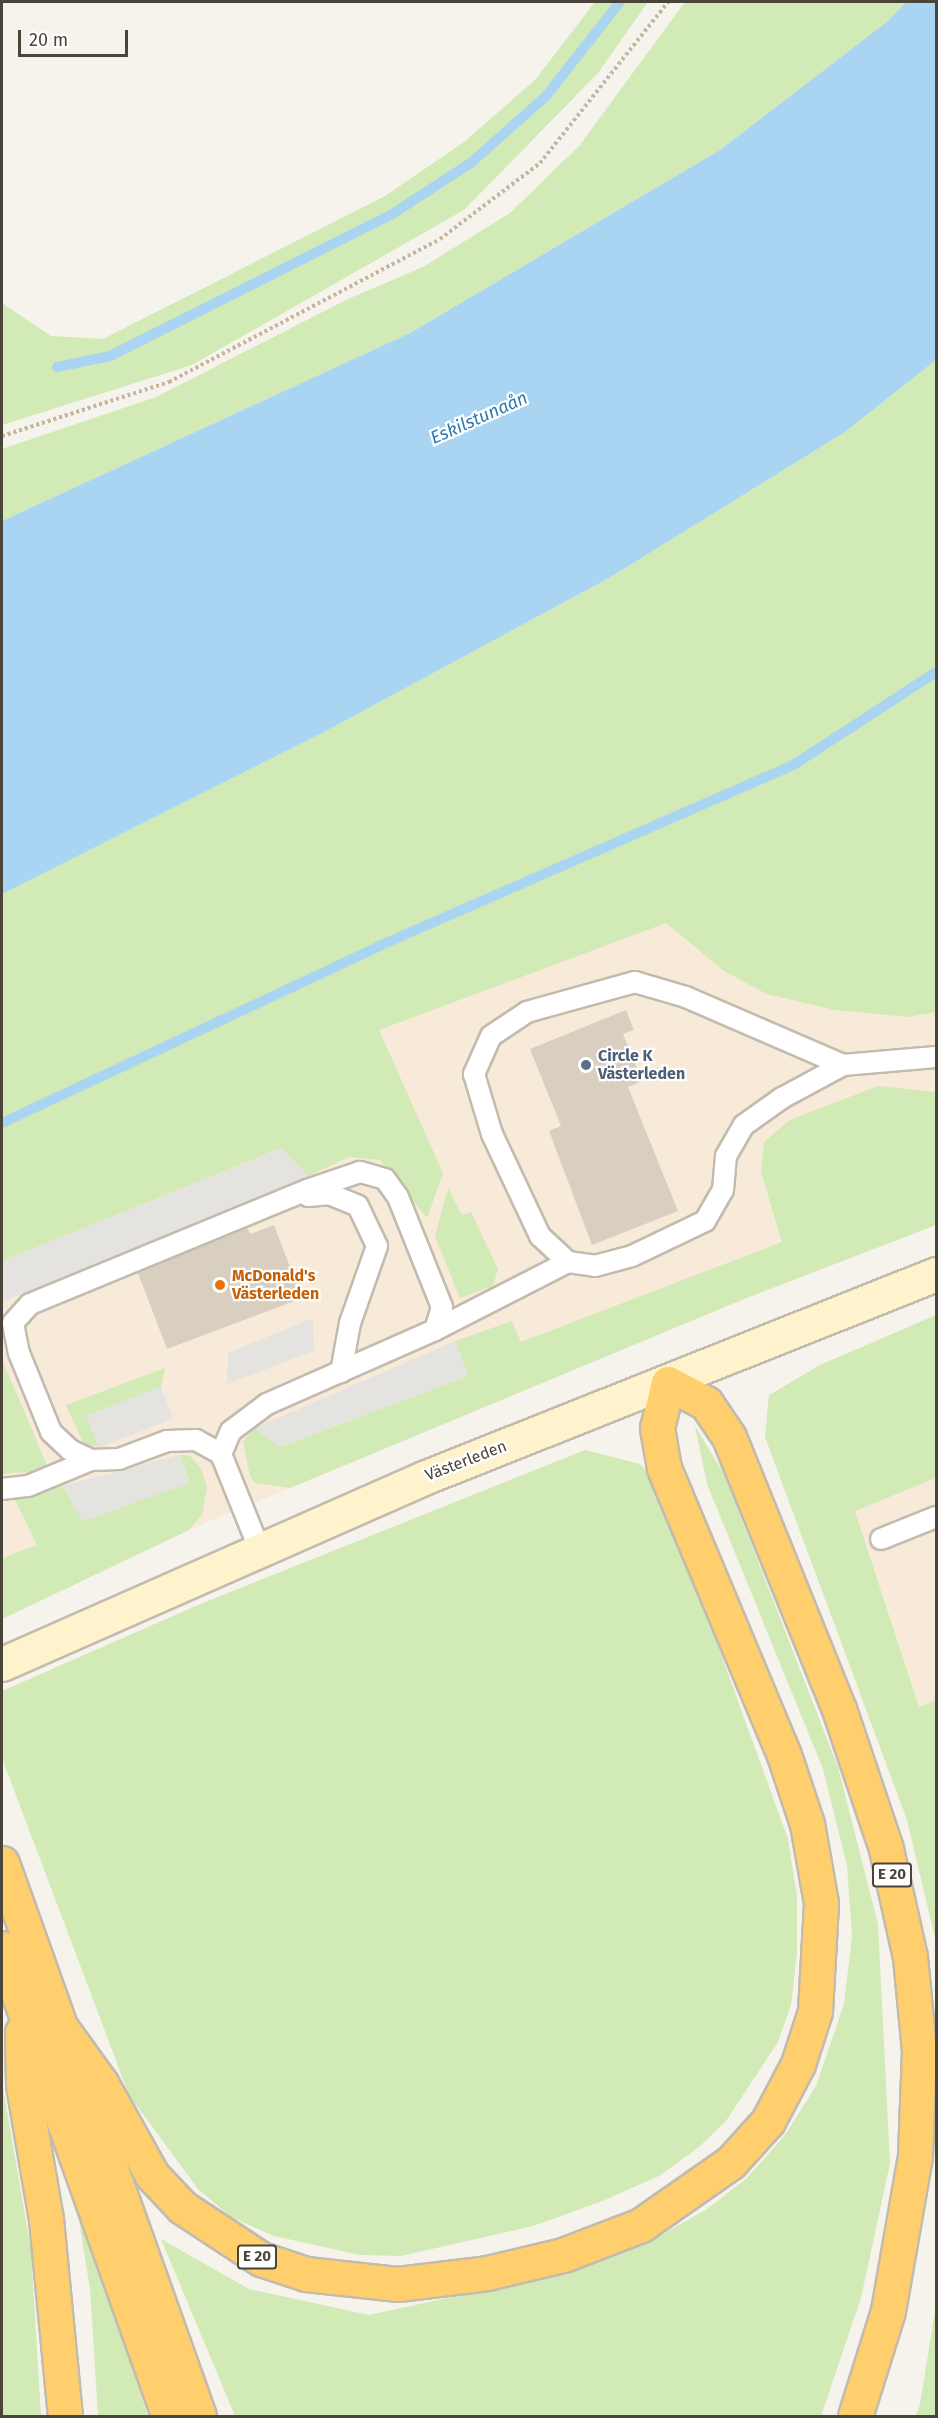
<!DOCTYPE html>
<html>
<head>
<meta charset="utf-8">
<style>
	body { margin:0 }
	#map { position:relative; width:938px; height:2418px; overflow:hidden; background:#f6f3ec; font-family:"Fira Sans",sans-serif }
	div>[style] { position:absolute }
	.commercial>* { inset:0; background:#f7ead8 }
	.green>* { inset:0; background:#d2eab5 }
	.parking>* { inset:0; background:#e5e3e0; transform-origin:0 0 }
	.water>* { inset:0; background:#a9d4f2 }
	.stream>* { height:10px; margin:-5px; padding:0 5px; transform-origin:5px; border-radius:5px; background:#a9d4f2 }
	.building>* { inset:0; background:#d8cfc1 }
	.path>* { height:4px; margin-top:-2px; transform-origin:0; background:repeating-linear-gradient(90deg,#c4b79f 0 3px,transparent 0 6px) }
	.roads { filter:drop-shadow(2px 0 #c2bbae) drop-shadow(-2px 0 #c2bbae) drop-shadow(0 2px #c2bbae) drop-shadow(0 -2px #c2bbae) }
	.lane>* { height:20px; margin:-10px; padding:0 10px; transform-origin:10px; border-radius:10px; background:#fff }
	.secondary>* { height:33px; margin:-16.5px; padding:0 16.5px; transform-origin:16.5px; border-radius:16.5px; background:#fff3cd }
	.highway>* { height:33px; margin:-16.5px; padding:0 16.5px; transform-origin:16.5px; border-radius:16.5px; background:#ffcf6e }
	.dots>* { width:16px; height:16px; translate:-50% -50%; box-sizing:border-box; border:3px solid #fff; border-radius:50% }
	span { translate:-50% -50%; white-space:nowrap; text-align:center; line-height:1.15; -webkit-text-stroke:4.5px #fff; paint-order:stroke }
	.shield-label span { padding:2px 4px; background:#fff; border:2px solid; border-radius:4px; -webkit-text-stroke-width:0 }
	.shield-label { font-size:15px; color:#4b4439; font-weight:700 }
	.service-label { font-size:16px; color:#4e5e75; font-weight:700 }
	.left { translate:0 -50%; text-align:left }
	.food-label { font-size:16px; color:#c56008; font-weight:700 }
	.street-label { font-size:16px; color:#4b4439 }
	.water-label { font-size:18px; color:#2e7ab2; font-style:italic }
	.frame { position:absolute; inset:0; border:3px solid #4b4439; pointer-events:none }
	.scale { position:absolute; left:18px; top:30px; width:110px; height:27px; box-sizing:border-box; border:3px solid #4b4439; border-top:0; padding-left:8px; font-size:18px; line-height:21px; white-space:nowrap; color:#4b4439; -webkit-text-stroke:4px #fff; paint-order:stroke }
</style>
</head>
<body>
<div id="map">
	<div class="commercial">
		<div style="clip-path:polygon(666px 922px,724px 971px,767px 993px,835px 1010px,908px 1017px,936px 1012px,936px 1225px,744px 1299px,189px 1530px,2px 1619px,2px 1156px)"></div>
		<div style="clip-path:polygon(936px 1478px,936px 1700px,919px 1707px,855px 1510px)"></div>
	</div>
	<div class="green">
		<div style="clip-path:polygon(595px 2px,648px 2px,598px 73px,464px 210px,192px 365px,2px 425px,2px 303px,51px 336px,103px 339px,385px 196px,464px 142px,535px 80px)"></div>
		<div style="clip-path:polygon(685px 2px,906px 2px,888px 21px,720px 150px,410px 333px,2px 521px,2px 449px,156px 397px,348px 299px,423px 267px,510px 213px,579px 146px)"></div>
		<div style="clip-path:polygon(936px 360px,936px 1012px,908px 1017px,835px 1010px,767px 994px,724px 971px,666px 923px,379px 1030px,443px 1173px,427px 1218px,380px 1160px,349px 1157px,308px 1176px,281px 1148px,2px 1261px,2px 894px,326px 731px,609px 578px,845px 432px)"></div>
		<div style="clip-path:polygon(878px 1086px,936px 1092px,936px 1225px,744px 1299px,290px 1488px,255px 1483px,250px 1476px,243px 1441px,255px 1428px,280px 1447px,468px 1376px,455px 1341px,512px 1321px,521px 1342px,782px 1242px,761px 1172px,764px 1142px,790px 1120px)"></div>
		<div style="clip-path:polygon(448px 1188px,462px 1215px,471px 1212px,498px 1269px,493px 1286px,460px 1298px,435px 1236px)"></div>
		<div style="clip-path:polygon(936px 1315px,936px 1478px,855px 1511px,919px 1707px,936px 1700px,936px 1942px,907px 1820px,765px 1437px,769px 1395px,820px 1365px)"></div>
		<div style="clip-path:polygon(2px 1359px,49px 1470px,2px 1474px)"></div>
		<div style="clip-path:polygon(165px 1368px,161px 1387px,87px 1416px,98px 1446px,85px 1447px,66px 1405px)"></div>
		<div style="clip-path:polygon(695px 1426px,724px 1474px,838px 1767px,878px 1924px,890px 2163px,861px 2298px,821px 2416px,235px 2416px,161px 2239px,249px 2289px,369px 2315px,567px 2272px,654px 2239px,707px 2209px,747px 2178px,785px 2135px,816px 2086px,844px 2004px,852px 1936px,847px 1866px,823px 1769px,707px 1484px)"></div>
		<div style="clip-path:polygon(585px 1450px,640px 1464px,660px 1486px,788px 1839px,797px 1896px,797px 1953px,791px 2005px,778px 2042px,726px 2121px,699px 2147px,659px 2176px,600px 2202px,533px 2226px,401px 2256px,360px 2255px,274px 2236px,231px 2217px,198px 2189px,129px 2095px,2px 1758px,2px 1691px,198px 1605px)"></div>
		<div style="clip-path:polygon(179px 1455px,190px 1456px,201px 1468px,207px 1487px,202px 1515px,189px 1530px,2px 1619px,2px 1558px,37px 1545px,14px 1498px,63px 1486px,83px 1521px,190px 1482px)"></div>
		<div style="clip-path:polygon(2px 2082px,31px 2250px,41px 2416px,2px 2416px)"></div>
		<div style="clip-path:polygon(73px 2183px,148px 2416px,98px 2416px,90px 2289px)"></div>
		<div style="clip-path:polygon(936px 2305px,936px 2416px,916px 2416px,920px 2404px)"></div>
	</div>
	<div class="parking">
		<div style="clip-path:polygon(282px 1148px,308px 1176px,2px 1302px,2px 1261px)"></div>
		<div style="clip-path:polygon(313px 1318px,314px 1351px,227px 1384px,228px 1353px)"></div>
		<div style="clip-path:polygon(455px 1341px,468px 1376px,279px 1447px,255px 1428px)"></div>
		<div style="left:161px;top:1387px;width:34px;height:80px;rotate:69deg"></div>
		<div style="clip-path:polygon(179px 1455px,190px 1483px,83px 1521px,63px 1486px)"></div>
	</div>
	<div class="water">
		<div style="clip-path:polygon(906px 2px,936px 2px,936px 360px,845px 432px,609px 578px,326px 731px,2px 894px,2px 521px,410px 333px,720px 150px,888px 21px)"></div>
	</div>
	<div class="stream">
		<div style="left:57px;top:367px;width:54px;rotate:-11.7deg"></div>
		<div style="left:110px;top:356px;width:318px;rotate:-26.7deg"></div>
		<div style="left:394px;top:213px;width:93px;rotate:-33.2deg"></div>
		<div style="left:472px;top:162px;width:99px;rotate:-41.7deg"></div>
		<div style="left:546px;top:96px;width:120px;rotate:-51.8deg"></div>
		<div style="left:2px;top:1123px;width:416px;rotate:-25.1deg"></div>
		<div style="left:379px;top:946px;width:454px;rotate:-23.6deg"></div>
		<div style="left:795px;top:764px;width:168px;rotate:-33.1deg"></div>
	</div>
	<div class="building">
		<div style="clip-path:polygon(626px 1010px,634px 1030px,623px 1034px,642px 1081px,628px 1087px,678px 1211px,592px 1245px,549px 1131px,561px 1126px,530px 1049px)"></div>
		<div style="clip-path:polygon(274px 1225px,302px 1298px,167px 1349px,138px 1273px,247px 1228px,251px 1234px)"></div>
	</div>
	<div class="path">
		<div style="left:2px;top:436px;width:176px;rotate:-17.9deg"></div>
		<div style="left:169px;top:382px;width:306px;rotate:-27.8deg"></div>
		<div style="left:440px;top:239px;width:126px;rotate:-37.2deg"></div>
		<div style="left:540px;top:163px;width:206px;rotate:-51.5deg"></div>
	</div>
	<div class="roads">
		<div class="lane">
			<div style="left:843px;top:1065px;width:171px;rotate:-156.6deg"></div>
			<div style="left:686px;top:997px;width:53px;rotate:-163.6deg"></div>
			<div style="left:635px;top:982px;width:112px;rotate:164.5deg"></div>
			<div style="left:527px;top:1012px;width:43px;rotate:146.3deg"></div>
			<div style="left:491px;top:1036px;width:42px;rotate:114.1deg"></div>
			<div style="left:474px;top:1074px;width:63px;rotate:73.3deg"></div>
			<div style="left:492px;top:1134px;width:113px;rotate:64.8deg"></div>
			<div style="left:540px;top:1236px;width:38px;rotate:43deg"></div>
			<div style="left:568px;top:1262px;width:27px;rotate:8deg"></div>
			<div style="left:595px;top:1266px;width:38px;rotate:-15deg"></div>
			<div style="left:632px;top:1256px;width:81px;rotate:-25.6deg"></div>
			<div style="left:705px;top:1221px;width:36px;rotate:-60deg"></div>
			<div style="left:723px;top:1190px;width:34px;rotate:-85deg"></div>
			<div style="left:726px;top:1156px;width:36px;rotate:-60deg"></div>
			<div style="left:744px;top:1125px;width:47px;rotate:-35.4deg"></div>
			<div style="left:782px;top:1098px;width:69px;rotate:-28.4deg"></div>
			<div style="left:843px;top:1065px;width:93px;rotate:-4.9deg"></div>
			<div style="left:308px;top:1196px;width:21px;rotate:-5deg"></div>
			<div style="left:329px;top:1194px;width:31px;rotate:22deg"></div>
			<div style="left:358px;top:1206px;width:44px;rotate:64.6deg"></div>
			<div style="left:377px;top:1246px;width:82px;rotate:109.3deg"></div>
			<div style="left:350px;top:1323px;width:50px;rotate:100.4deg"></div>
			<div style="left:435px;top:1330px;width:149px;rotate:-27.1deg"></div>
			<div style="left:221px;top:1454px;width:25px;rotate:-67deg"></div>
			<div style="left:231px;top:1431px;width:45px;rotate:-36.9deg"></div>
			<div style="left:267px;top:1404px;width:184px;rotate:-23.8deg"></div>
			<div style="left:435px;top:1330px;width:24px;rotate:-73deg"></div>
			<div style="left:442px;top:1307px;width:118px;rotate:-111.8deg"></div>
			<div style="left:398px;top:1197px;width:22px;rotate:-126deg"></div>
			<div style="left:385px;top:1179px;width:26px;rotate:-164deg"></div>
			<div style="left:360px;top:1172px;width:56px;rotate:161.2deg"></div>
			<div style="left:307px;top:1190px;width:300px;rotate:157.6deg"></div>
			<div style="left:30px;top:1304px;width:25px;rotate:132deg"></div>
			<div style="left:13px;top:1323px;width:31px;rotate:79deg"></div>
			<div style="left:19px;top:1353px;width:85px;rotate:67.9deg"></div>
			<div style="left:51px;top:1432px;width:26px;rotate:43deg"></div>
			<div style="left:70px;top:1450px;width:23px;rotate:25deg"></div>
			<div style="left:91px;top:1460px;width:28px;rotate:-2deg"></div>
			<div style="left:119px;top:1459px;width:51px;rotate:-20.6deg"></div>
			<div style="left:167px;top:1441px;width:29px;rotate:-2deg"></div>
			<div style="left:196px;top:1440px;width:29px;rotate:29deg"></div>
			<div style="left:221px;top:1454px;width:101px;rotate:68deg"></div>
			<div style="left:2px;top:1489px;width:26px;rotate:-7deg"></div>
			<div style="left:28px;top:1486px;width:68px;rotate:-22.4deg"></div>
			<div style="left:881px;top:1539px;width:59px;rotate:-21.8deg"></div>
		</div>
		<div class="secondary">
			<div style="left:2px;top:1664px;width:463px;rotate:-23.8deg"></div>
			<div style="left:426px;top:1477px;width:549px;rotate:-21.7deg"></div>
		</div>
		<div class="highway">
			<div style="left:2px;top:1863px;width:587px;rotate:70.39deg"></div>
			<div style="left:2px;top:1948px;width:497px;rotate:70.4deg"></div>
			<div style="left:59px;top:2025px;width:72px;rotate:54.1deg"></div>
			<div style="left:101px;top:2083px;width:105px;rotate:61deg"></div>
			<div style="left:152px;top:2175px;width:44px;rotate:46.8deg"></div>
			<div style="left:182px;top:2207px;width:95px;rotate:33.4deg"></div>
			<div style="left:261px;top:2259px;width:47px;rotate:18.4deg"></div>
			<div style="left:306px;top:2274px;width:93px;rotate:6.2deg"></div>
			<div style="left:398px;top:2284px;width:90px;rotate:-7deg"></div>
			<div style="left:487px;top:2273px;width:78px;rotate:-13.3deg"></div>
			<div style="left:563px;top:2255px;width:84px;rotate:-21deg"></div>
			<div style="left:641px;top:2225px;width:110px;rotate:-35deg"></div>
			<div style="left:731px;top:2162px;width:55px;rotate:-47.9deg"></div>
			<div style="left:768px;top:2121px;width:64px;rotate:-62.2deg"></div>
			<div style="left:798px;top:2064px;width:56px;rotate:-72.2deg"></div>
			<div style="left:815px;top:2011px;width:108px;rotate:-86.8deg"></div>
			<div style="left:821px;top:1903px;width:80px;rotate:-100deg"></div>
			<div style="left:807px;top:1824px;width:73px;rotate:-108.4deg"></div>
			<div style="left:784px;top:1755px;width:311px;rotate:-112.7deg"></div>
			<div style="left:664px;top:1468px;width:41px;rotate:-99.9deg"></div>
			<div style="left:657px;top:1428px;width:46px;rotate:-76.3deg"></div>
			<div style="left:668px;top:1383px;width:43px;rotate:27.8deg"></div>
			<div style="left:706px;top:1403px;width:41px;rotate:55.9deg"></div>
			<div style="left:729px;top:1437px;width:293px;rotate:68deg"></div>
			<div style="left:839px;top:1709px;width:148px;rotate:71.4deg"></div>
			<div style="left:886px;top:1849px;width:111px;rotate:77.5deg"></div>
			<div style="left:910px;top:1957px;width:94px;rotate:84.5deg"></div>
			<div style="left:919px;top:2051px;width:105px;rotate:92.2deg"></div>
			<div style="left:915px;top:2156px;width:157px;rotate:99.9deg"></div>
			<div style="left:888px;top:2311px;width:110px;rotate:107.4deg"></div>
			<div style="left:22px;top:2032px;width:53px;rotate:88.9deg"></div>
			<div style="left:23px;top:2085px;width:136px;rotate:80.3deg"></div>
			<div style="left:46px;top:2219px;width:198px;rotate:84.5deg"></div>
		</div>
	</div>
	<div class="dots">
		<div style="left:586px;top:1065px;background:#5c6f8a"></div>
		<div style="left:220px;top:1285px;background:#e8710a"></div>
	</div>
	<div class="shield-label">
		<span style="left:892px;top:1875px">E 20</span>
		<span style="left:257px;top:2257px">E 20</span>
	</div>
	<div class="service-label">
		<span class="left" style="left:598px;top:1065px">Circle K<br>Västerleden</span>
	</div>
	<div class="food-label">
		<span class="left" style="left:232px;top:1285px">McDonald's<br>Västerleden</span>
	</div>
	<div class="street-label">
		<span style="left:466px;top:1461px;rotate:-21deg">Västerleden</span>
	</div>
	<div class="water-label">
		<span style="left:479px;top:418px;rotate:-24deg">Eskilstunaån</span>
	</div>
	<div class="frame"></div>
	<div class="scale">20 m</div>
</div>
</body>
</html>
